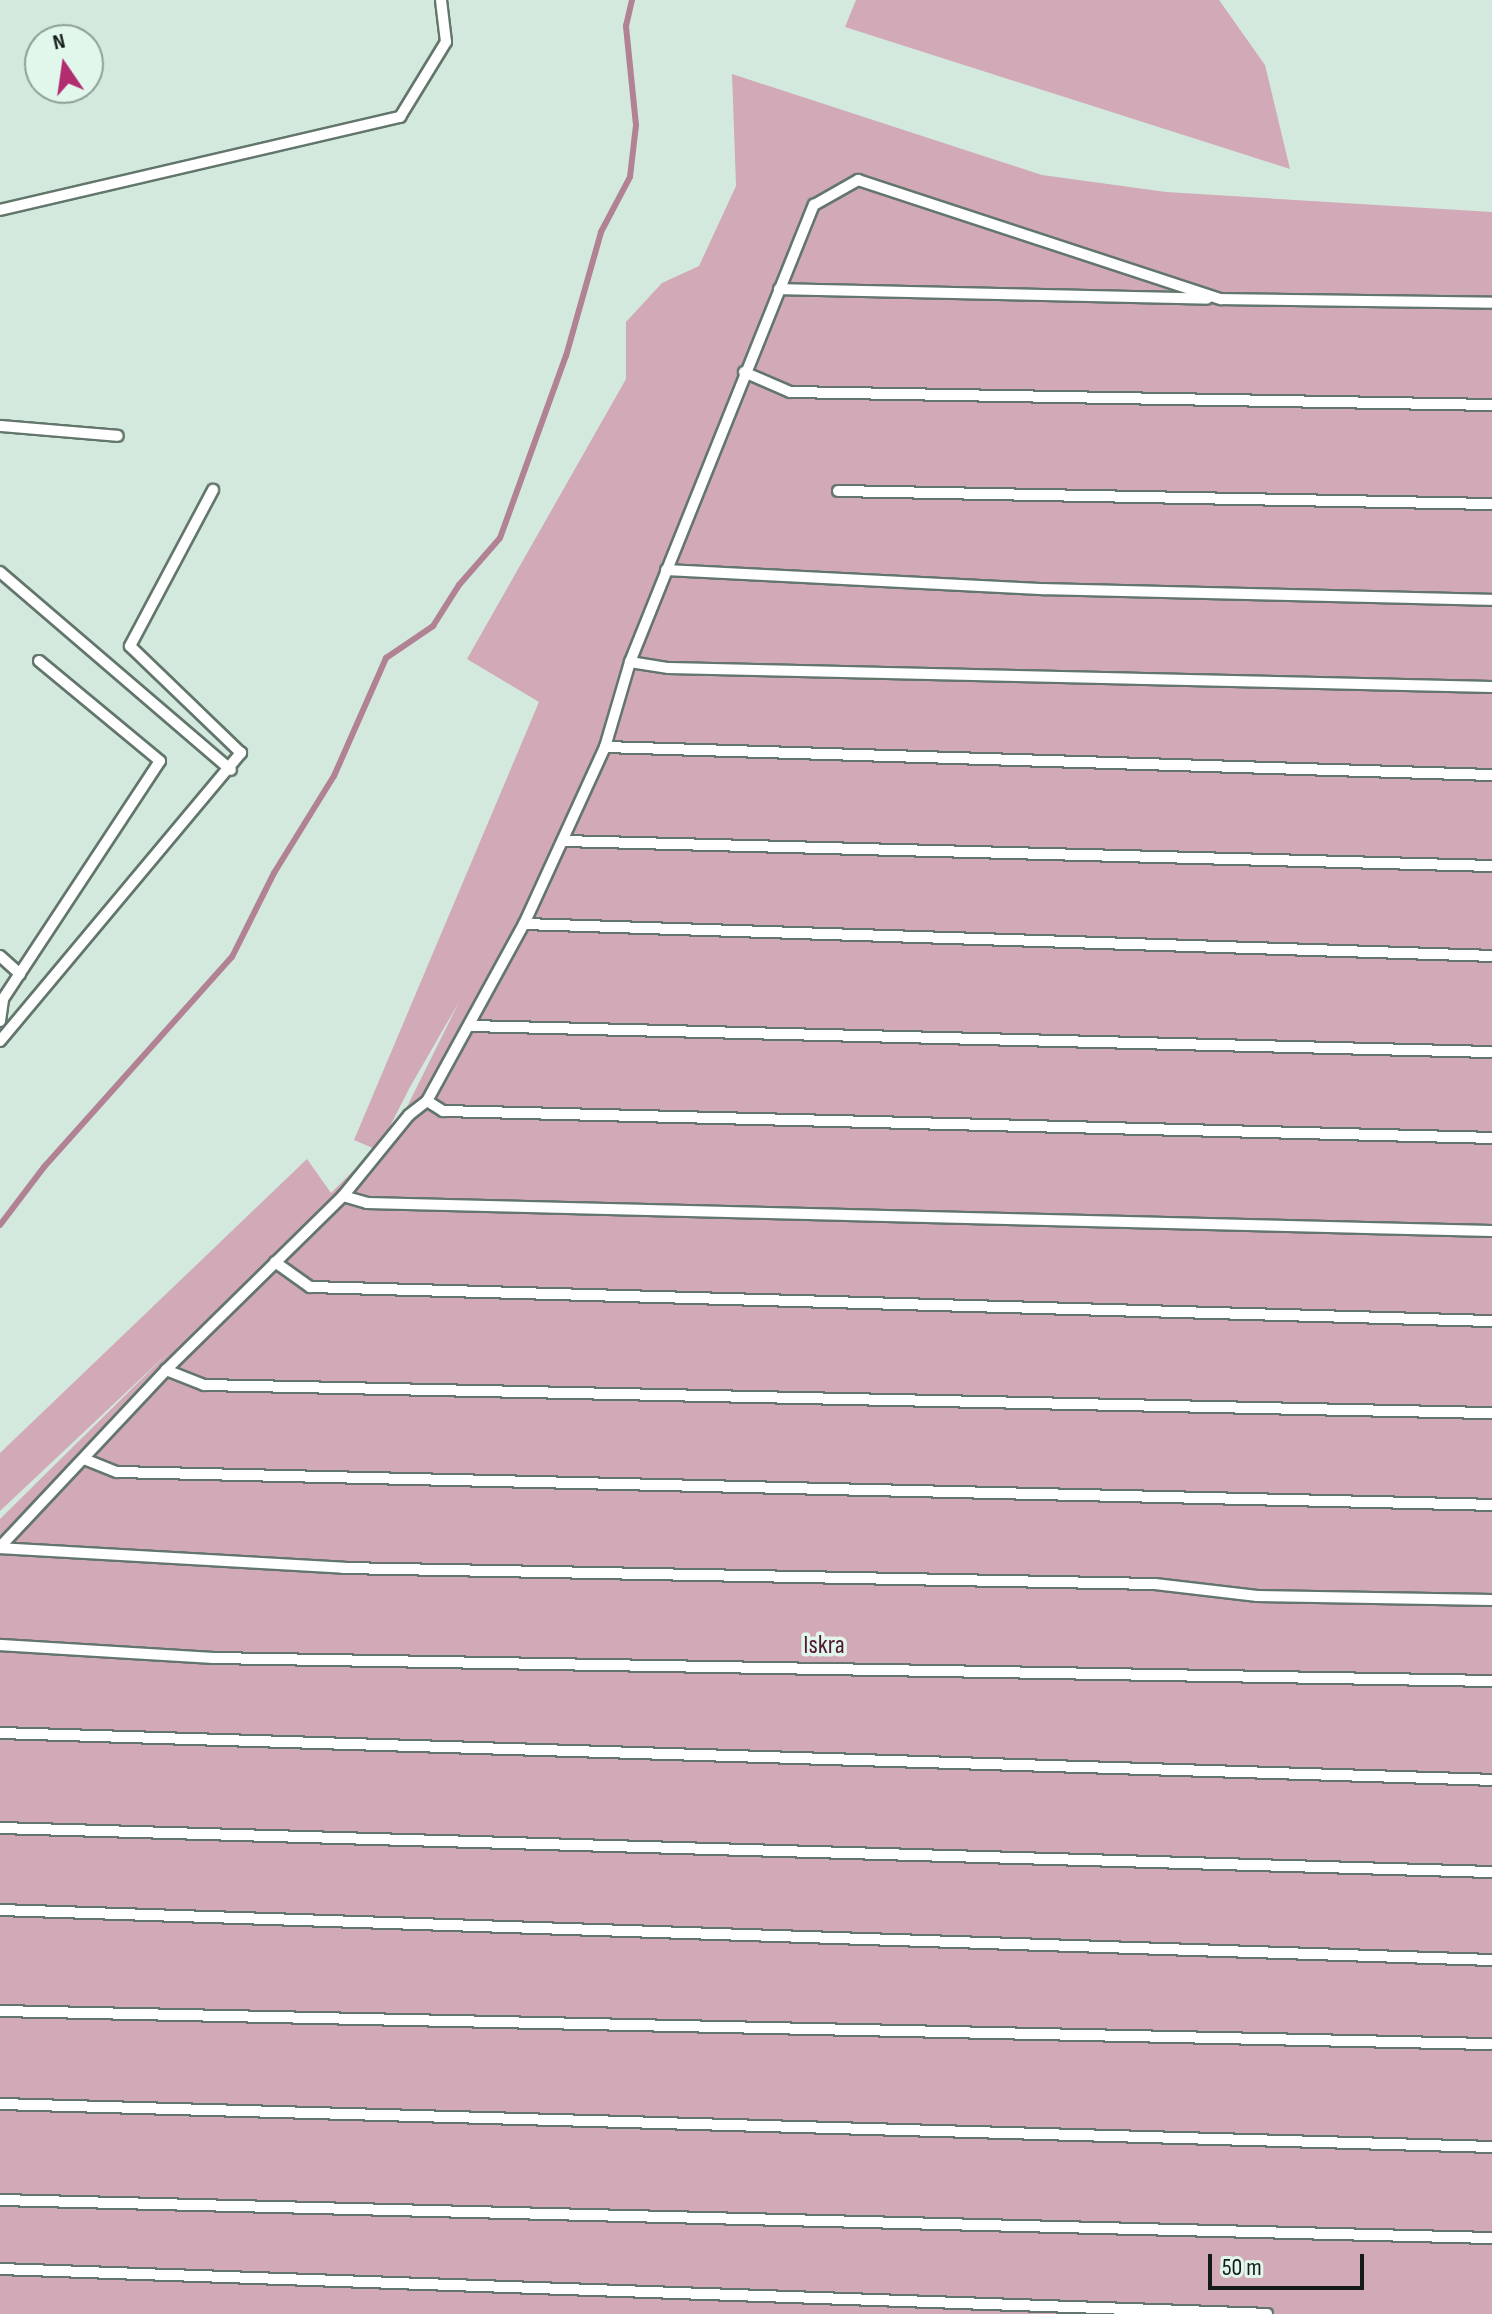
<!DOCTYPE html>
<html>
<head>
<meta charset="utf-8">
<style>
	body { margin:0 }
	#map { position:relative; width:1492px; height:2314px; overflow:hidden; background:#d4e9de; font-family:"Sofia Sans Condensed",sans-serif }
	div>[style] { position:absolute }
	.green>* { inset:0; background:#d1a9b7 }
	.stream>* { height:6px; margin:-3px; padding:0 3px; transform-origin:3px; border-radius:3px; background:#b18294 }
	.roads { filter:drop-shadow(2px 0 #63766c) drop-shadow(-2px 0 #63766c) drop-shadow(0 2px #63766c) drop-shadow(0 -2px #63766c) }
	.lane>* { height:10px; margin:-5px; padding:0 5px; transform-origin:5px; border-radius:5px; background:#fff }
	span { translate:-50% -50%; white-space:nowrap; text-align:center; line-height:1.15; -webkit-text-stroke:7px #e1f7eb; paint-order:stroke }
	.park-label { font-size:26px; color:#531934 }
	.north { position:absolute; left:24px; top:24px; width:80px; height:80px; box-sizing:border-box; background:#e1f7eb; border:2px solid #8f9f96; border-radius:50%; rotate:347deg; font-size:22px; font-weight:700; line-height:32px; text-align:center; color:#141b17 }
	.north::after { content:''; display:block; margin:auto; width:28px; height:36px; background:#b22c70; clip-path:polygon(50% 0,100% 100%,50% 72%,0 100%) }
	.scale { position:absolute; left:1208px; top:2254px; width:156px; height:36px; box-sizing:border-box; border:4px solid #141b17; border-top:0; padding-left:10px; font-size:24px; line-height:28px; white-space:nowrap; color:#141b17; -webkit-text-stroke:6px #e1f7eb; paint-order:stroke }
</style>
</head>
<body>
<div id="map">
	<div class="green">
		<div style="clip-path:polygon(856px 0,1219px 0,1265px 65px,1290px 169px,845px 27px)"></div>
		<div style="clip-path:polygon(evenodd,732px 74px,1042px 175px,1166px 192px,1492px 212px,1492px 2314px,0 2314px,0 1519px,170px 1351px,0 1511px,0 1453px,307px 1159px,331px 1193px,375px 1149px,354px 1140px,539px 702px,467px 659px,626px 379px,626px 322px,662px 283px,699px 266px,736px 186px,732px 74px,459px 1002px,396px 1129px,383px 1140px,410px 1087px,459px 1002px)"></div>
	</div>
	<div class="stream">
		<div style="left:0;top:1225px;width:73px;rotate:-52.8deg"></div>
		<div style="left:44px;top:1167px;width:282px;rotate:-48.2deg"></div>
		<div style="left:232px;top:957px;width:94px;rotate:-63.4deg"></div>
		<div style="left:274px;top:873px;width:114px;rotate:-58.3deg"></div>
		<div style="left:334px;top:776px;width:129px;rotate:-66.2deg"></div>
		<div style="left:386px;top:658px;width:57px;rotate:-34.2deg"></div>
		<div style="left:433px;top:626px;width:49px;rotate:-57.6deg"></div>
		<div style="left:459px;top:585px;width:62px;rotate:-48.9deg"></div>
		<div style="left:500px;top:538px;width:194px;rotate:-70.1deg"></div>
		<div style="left:566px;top:356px;width:129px;rotate:-74.2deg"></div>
		<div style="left:601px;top:232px;width:62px;rotate:-62.2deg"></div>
		<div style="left:630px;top:177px;width:52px;rotate:-83.4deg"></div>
		<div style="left:636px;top:125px;width:100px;rotate:-95.8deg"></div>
		<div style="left:626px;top:26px;width:27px;rotate:-77deg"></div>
	</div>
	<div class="roads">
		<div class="lane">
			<div style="left:0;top:210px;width:411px;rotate:-13.1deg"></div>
			<div style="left:400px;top:117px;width:88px;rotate:-58.5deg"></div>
			<div style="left:446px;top:42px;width:42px;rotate:-96.8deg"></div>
			<div style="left:779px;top:289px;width:428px;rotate:1.3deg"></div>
			<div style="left:744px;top:372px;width:50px;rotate:23.5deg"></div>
			<div style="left:790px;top:392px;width:702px;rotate:1.06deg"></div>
			<div style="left:0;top:426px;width:118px;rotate:4.8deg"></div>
			<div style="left:838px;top:491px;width:654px;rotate:1.14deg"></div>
			<div style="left:666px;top:570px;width:379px;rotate:2.9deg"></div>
			<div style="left:1045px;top:589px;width:447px;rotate:1.4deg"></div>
			<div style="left:0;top:572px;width:304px;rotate:40.6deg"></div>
			<div style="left:630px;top:662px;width:39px;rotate:9deg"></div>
			<div style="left:669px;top:668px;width:823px;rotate:1.32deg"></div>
			<div style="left:605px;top:747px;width:887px;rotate:1.81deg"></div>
			<div style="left:563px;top:841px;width:929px;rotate:1.54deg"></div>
			<div style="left:524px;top:924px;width:969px;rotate:1.89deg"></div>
			<div style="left:0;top:956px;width:27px;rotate:42deg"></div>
			<div style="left:0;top:1021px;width:22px;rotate:-82deg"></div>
			<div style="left:3px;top:999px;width:285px;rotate:-56.6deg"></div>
			<div style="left:160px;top:761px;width:157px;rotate:-140.4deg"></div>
			<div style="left:470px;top:1026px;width:1022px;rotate:1.46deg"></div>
			<div style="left:0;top:1041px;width:376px;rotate:-50.1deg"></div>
			<div style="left:241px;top:753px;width:154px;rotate:-136.1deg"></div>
			<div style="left:130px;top:646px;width:177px;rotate:-62deg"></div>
			<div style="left:427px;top:1101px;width:19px;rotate:32deg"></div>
			<div style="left:443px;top:1111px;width:1049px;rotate:1.47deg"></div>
			<div style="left:343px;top:1196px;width:25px;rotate:16deg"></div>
			<div style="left:367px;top:1203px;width:1125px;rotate:1.43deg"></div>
			<div style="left:275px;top:1262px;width:43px;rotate:35.5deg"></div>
			<div style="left:310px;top:1287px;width:1182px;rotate:1.65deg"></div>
			<div style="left:166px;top:1370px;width:41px;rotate:21.5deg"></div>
			<div style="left:204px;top:1385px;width:1288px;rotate:1.25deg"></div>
			<div style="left:84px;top:1459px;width:35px;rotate:22deg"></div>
			<div style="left:117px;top:1472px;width:1375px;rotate:1.37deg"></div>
			<div style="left:0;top:1547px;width:243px;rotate:-46.8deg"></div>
			<div style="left:166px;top:1370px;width:248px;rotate:-44.5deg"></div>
			<div style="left:343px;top:1196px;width:104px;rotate:-50.8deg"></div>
			<div style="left:409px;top:1115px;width:23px;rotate:-38deg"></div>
			<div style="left:427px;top:1101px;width:202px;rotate:-61.3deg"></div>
			<div style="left:524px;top:924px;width:195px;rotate:-65.4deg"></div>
			<div style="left:605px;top:747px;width:89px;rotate:-73.6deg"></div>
			<div style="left:630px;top:662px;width:493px;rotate:-68.1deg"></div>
			<div style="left:814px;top:205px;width:51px;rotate:-29.6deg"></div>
			<div style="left:858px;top:180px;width:382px;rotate:18.2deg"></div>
			<div style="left:1221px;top:299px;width:271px;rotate:0.8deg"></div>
			<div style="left:0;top:1548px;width:344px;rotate:3.3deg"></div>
			<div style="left:343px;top:1568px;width:812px;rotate:1.13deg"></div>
			<div style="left:1155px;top:1584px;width:103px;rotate:6.7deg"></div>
			<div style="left:1257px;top:1596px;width:235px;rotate:1deg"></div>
			<div style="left:0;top:1645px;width:213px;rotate:3.5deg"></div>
			<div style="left:213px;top:1658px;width:1279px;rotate:1.03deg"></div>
			<div style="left:0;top:1733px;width:1493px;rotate:1.8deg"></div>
			<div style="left:0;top:1828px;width:1493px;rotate:1.69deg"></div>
			<div style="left:0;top:1910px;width:1493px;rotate:1.92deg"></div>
			<div style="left:0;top:2011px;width:1492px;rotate:1.27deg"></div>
			<div style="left:0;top:2104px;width:1493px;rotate:1.65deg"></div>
			<div style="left:0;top:2200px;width:1492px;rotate:1.46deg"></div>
			<div style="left:0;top:2269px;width:1268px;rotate:2.03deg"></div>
		</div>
	</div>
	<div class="park-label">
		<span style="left:824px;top:1646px">Iskra</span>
	</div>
	<div class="north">N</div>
	<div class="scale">50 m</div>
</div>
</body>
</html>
